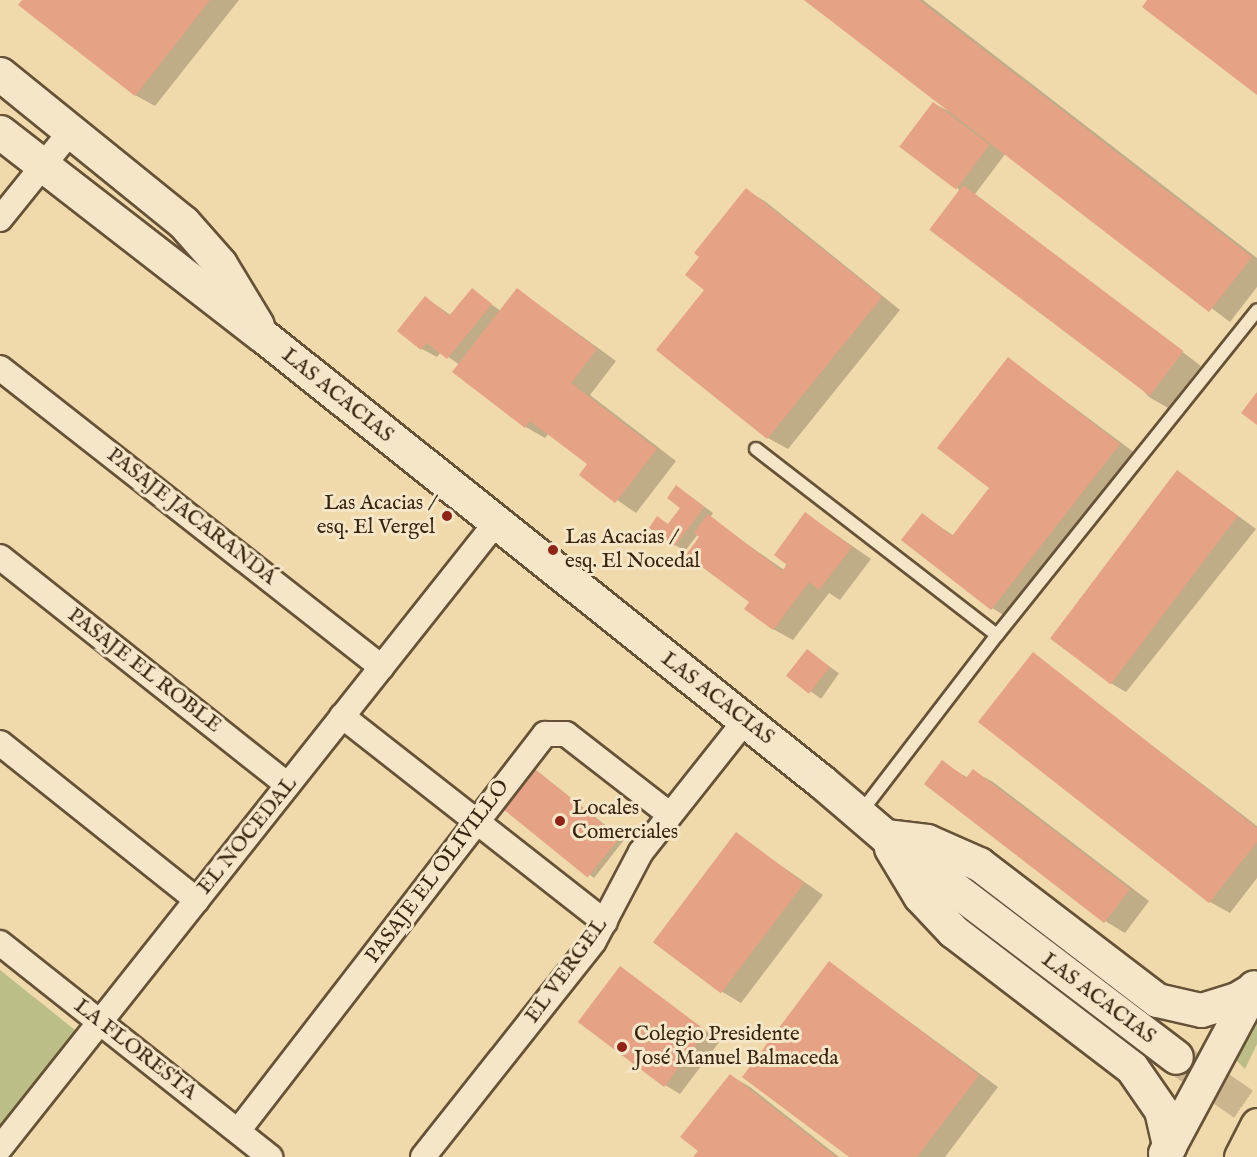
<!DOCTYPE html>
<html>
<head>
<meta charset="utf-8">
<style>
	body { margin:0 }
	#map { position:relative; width:1257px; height:1157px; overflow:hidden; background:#f0d9ab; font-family:"IM FELL English",serif }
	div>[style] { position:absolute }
	.green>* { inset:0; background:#bcbe87 }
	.shadow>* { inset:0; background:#0003; transform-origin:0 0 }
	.building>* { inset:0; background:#e5a285; transform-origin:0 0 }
	.secondary-tunnel>* { height:33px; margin-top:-16.5px; transform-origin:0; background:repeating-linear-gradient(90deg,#cbb58c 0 33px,transparent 0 49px) }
	.roads { filter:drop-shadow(2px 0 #665237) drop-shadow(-2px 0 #665237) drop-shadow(0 2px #665237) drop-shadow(0 -2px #665237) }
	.lane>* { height:12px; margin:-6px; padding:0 6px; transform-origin:6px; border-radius:6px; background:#f5e6c8 }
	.street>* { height:24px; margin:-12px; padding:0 12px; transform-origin:12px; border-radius:12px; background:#f5e6c8 }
	.secondary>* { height:33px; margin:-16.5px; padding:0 16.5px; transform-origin:16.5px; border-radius:16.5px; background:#f5e6c8 }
	.highway>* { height:33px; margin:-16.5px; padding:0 16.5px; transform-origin:16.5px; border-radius:16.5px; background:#f0d9ab }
	.dots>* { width:16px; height:16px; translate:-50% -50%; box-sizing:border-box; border:3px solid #f5e6c8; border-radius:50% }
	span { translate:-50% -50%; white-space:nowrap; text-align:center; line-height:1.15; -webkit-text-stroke:6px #f5e6c8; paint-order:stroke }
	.street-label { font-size:21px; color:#382510 }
	.poi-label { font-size:21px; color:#382510 }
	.right { translate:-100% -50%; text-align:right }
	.left { translate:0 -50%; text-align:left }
</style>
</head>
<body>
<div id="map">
	<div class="green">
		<div style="clip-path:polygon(0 970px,80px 1034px,0 1133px)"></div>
		<div style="clip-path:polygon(1257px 1014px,1257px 1044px,1245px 1069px,1235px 1059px)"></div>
	</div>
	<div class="shadow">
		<div style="clip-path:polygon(24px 0,239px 0,155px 106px,135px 95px)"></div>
		<div style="clip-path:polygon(806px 0,923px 0,1257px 258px,1257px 287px,1230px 322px,1006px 153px,975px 194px,1201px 366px,1168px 408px,1149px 397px,958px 189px,934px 104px,953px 113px)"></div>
		<div style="clip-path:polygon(746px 190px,766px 202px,900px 310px,788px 449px,768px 438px,658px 349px,707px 290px)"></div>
		<div style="clip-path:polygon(472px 290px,502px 312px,518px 290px,616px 361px,590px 395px,676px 461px,636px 513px,581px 475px,589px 464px,549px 433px,545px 438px,526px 427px,460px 365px,441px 352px,437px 357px,422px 349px,426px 298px,452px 316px)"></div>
		<div style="clip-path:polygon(1009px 359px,1139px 456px,1012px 620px,992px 608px,923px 515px,954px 536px,991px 488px)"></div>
		<div style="clip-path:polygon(1178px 472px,1256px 529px,1126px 692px,1107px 681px)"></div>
		<div style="clip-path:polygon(686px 493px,713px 513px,710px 518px,784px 570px,806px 514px,871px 559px,840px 600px,829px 593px,793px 640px,773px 629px,702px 537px,698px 534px,685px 551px,675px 545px,669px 525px,682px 508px)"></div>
		<div style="left:807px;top:651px;width:39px;height:31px;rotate:35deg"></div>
		<div style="clip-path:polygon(1033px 654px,1257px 826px,1257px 878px,1230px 913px,1210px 902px)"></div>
		<div style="clip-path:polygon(942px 762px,968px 778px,973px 771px,993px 782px,1149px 901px,1125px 933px,1105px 921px)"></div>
		<div style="clip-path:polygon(536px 770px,624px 840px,594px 878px,590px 875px)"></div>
		<div style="clip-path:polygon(736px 834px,823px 895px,741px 1003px,721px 991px)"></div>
		<div style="clip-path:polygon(830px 963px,998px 1087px,945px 1157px,851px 1157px)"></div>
		<div style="clip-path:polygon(620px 968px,720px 1041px,680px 1094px,665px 1085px)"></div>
		<div style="clip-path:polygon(731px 1076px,750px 1087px,839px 1157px,695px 1157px)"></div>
	</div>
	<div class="building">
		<div style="clip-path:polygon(22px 0,210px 0,135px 96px,18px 5px)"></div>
		<div style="clip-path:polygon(804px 0,919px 0,1252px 257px,1209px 312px)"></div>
		<div style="clip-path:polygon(1147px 0,1257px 0,1257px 95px,1142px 7px)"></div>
		<div style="left:933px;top:102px;width:71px;height:56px;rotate:37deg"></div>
		<div style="left:963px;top:185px;width:276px;height:56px;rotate:37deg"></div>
		<div style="clip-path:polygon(746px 188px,882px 297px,767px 439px,656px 350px,704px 290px,685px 275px,699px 257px,694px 253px)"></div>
		<div style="clip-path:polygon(472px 288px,492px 304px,447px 359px,427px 343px,421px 350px,397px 331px,425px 296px,449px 316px)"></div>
		<div style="clip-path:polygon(517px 288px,597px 349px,571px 383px,657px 449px,615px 503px,579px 475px,587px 464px,530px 421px,525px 428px,452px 372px)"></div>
		<div style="clip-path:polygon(1008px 357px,1120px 444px,991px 610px,901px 540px,922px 513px,952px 536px,989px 488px,937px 448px)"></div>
		<div style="clip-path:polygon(1257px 392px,1257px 425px,1241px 413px)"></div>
		<div style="left:1177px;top:470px;width:76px;height:211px;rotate:37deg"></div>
		<div style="clip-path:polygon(676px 485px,704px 507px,675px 546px,649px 528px,657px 516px,668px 524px,680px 508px,667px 498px)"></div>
		<div style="clip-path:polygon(805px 512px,852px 547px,819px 590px,809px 582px,773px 630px,744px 609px,749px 602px,686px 555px,699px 537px,694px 533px,708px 514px,782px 571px,787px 565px,774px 555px)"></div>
		<div style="left:807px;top:649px;width:29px;height:34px;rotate:38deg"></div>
		<div style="clip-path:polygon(1033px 652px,1257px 828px,1257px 842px,1209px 903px,978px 722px)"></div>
		<div style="clip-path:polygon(942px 760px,966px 778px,973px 769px,1130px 889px,1104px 923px,924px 784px)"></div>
		<div style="left:531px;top:766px;width:114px;height:51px;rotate:39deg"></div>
		<div style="left:736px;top:832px;width:85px;height:138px;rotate:37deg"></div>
		<div style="clip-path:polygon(829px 961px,979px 1075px,917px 1157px,849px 1157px,742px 1077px)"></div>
		<div style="left:620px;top:966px;width:108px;height:70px;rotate:37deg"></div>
		<div style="clip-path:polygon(730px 1074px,836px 1157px,693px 1157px,698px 1151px,680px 1137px)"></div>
	</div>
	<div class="secondary-tunnel">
		<div style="left:1176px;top:1057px;width:98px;rotate:34.7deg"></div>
	</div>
	<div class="roads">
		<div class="lane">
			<div style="left:756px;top:449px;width:304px;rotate:37.7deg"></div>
			<div style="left:861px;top:812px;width:223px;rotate:-52.5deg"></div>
			<div style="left:997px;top:635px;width:416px;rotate:-51.3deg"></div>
		</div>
		<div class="street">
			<div style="left:0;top:219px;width:113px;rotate:-51.1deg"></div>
			<div style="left:0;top:368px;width:485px;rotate:38.1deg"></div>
			<div style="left:0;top:557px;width:367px;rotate:38.4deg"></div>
			<div style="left:342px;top:716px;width:334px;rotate:38.1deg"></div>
			<div style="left:0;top:743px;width:252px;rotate:38.6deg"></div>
			<div style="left:0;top:943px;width:345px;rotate:38.4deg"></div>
			<div style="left:238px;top:1131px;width:502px;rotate:-52.29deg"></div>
			<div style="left:545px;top:734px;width:21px"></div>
			<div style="left:566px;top:734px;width:130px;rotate:37.8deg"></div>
			<div style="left:0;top:1148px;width:796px;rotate:-51.58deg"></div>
			<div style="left:423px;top:1157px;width:275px;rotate:-51.6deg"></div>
			<div style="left:594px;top:941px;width:101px;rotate:-62.2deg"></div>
			<div style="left:641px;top:852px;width:167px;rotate:-51.6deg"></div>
		</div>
		<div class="secondary">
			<div style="left:0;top:74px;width:235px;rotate:39deg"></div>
			<div style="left:183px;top:222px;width:56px;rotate:48.6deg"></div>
			<div style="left:220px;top:264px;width:71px;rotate:58.8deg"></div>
			<div style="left:0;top:132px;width:331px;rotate:37.8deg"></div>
			<div style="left:262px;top:335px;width:717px;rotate:38.6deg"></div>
			<div style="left:822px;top:782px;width:83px;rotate:40.6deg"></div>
			<div style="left:885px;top:836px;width:365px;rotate:37.2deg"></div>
			<div style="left:887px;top:836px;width:40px;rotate:7.1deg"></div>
			<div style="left:927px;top:841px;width:57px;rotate:23.9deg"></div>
			<div style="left:979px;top:864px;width:224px;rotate:37.4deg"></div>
			<div style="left:1157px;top:1000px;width:45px;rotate:12.8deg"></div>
			<div style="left:1201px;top:1010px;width:38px;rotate:-17deg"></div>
			<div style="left:1237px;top:999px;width:17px;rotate:-31deg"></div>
			<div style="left:891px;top:848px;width:56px;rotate:58.9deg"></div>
			<div style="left:920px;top:896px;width:48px;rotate:46.7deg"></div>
			<div style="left:953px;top:931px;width:225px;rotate:37.4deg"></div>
			<div style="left:1132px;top:1068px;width:51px;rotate:55.4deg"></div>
			<div style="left:1161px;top:1110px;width:37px;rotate:77deg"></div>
			<div style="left:1165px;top:1153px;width:188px;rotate:-61.8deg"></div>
		</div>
		<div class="highway">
			<div style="left:1241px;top:1157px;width:36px;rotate:-63deg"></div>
		</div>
	</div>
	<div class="dots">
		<div style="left:447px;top:516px;background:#8f2418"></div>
		<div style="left:553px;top:550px;background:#8f2418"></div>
		<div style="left:560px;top:821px;background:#8f2418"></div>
		<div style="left:622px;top:1047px;background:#8f2418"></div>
	</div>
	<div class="street-label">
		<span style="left:337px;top:396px;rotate:39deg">LAS ACACIAS</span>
		<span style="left:191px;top:517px;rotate:38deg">PASAJE JACARANDÁ</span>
		<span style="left:144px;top:671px;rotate:38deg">PASAJE EL ROBLE</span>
		<span style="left:717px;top:699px;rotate:38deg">LAS ACACIAS</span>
		<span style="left:248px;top:836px;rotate:-51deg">EL NOCEDAL</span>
		<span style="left:438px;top:872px;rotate:-53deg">PASAJE EL OLIVILLO</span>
		<span style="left:567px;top:971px;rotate:-54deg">EL VERGEL</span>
		<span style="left:1098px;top:999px;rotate:37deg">LAS ACACIAS</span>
		<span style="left:135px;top:1050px;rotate:38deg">LA FLORESTA</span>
	</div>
	<div class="poi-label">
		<span class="right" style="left:435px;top:516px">Las Acacias /<br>esq. El Vergel</span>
		<span class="left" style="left:565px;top:550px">Las Acacias /<br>esq. El Nocedal</span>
		<span class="left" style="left:572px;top:821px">Locales<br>Comerciales</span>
		<span class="left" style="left:634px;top:1047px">Colegio Presidente<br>José Manuel Balmaceda</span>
	</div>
</div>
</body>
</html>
